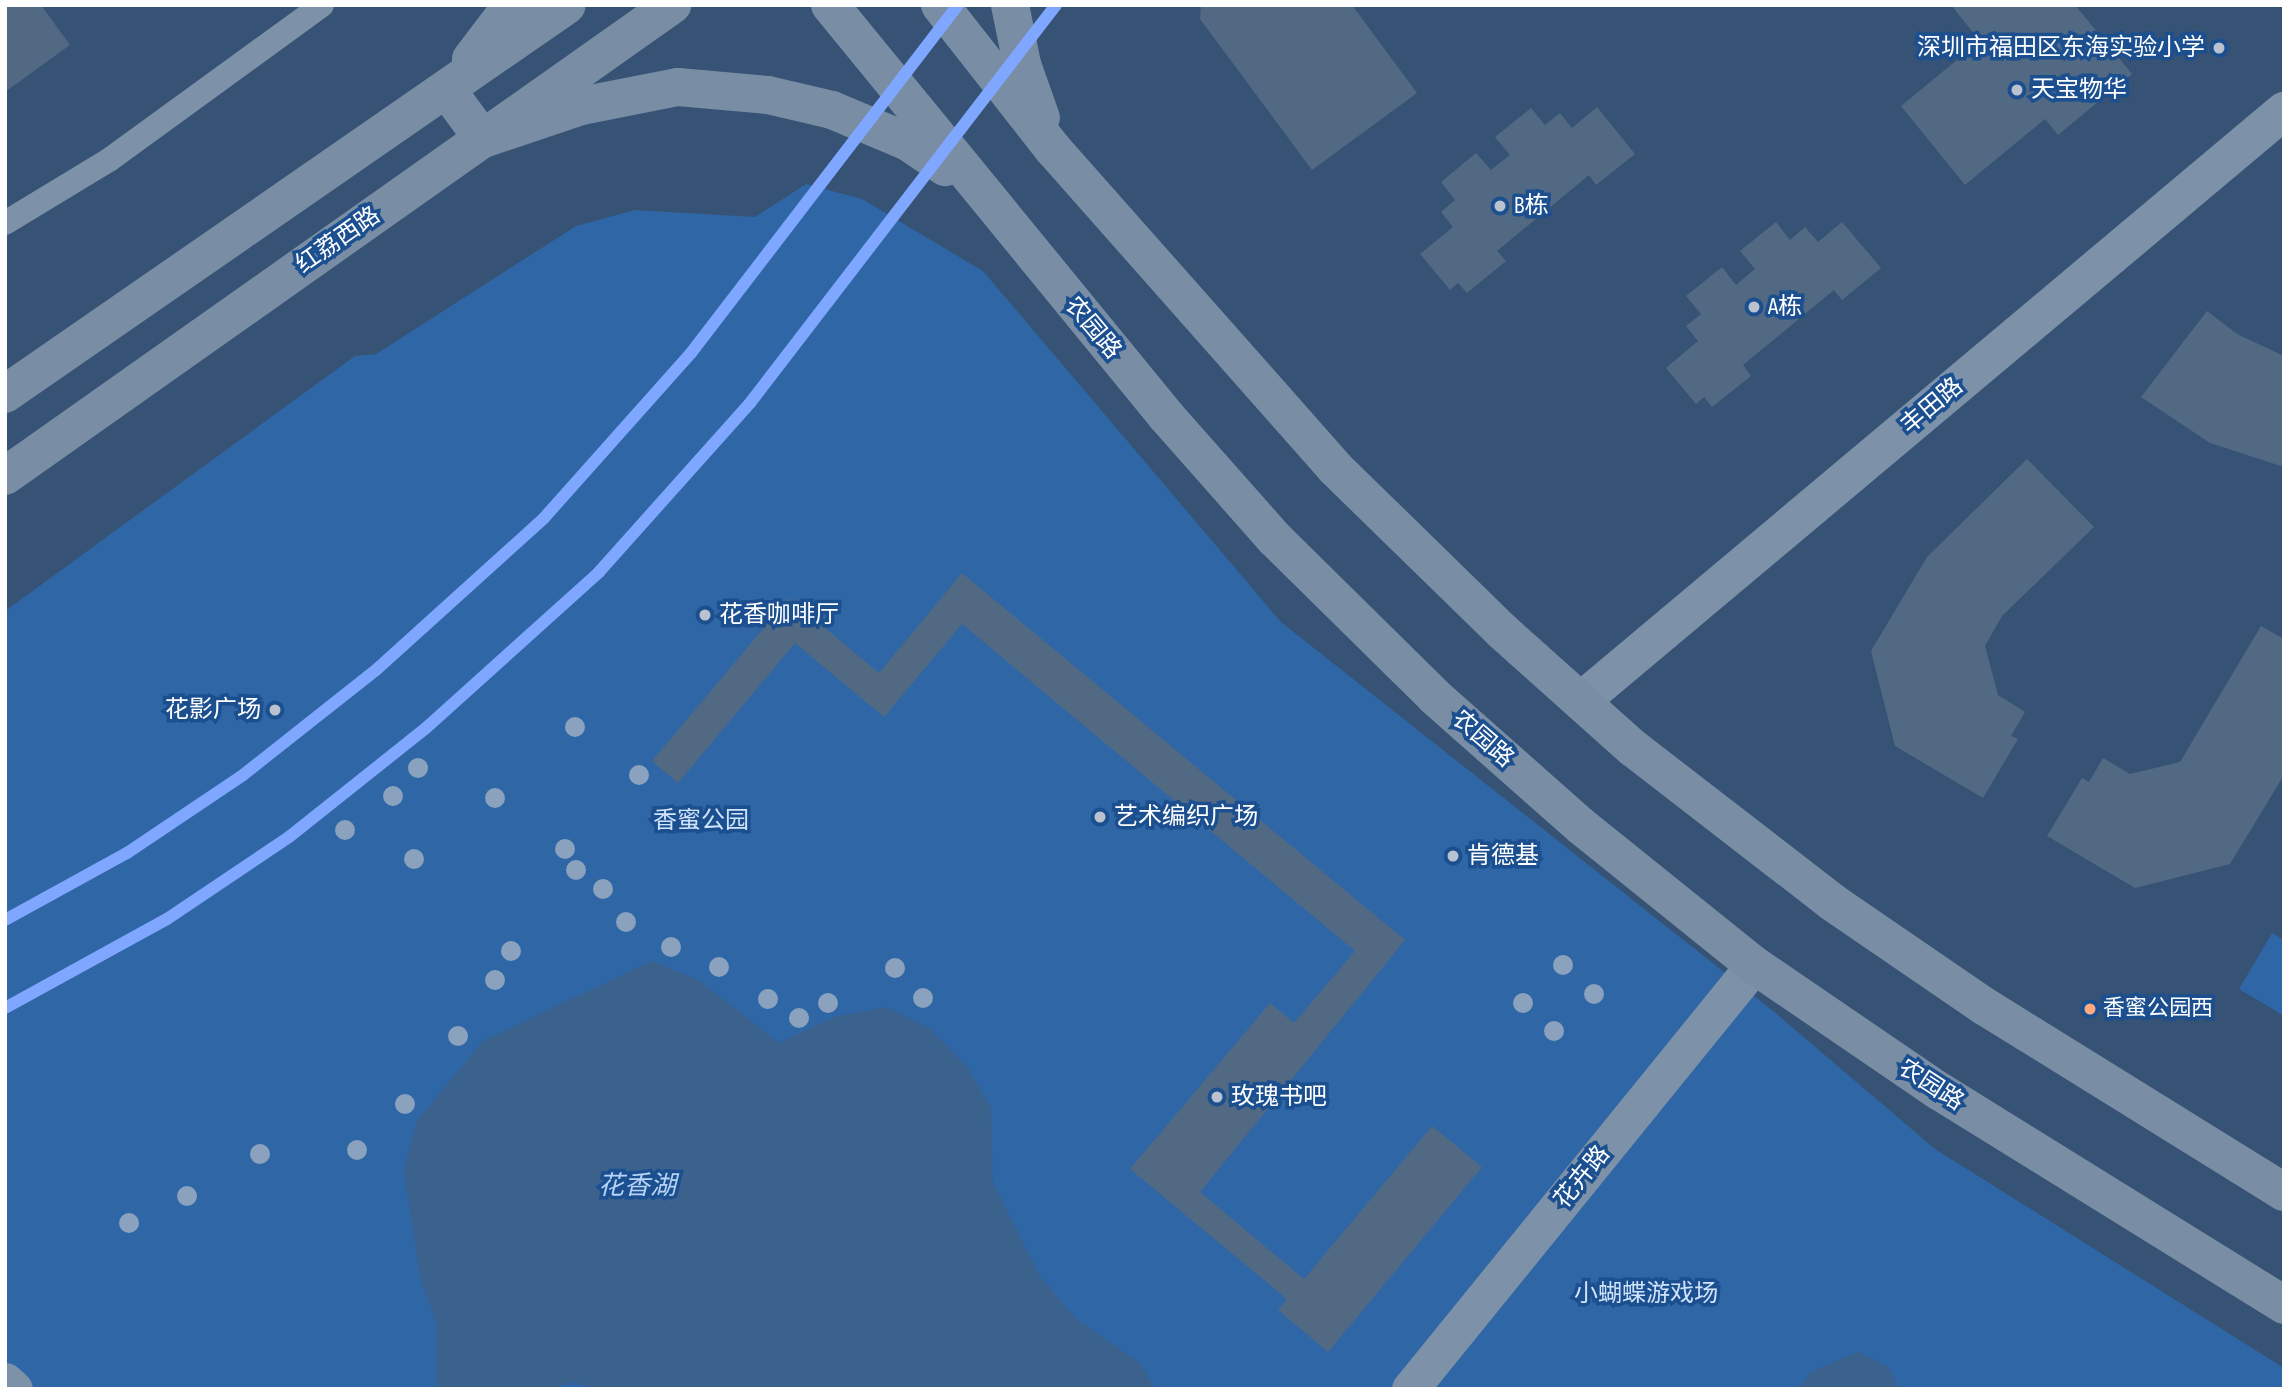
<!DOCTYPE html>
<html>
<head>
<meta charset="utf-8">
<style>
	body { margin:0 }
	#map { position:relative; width:2289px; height:1394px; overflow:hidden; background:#365274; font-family:"Sofia Sans Condensed","Noto Sans SC",sans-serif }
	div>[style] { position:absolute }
	.green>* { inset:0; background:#2f66a5 }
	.water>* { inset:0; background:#3b618d }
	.building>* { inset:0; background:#526984 }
	.service>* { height:24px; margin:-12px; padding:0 12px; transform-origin:12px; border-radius:12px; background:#7d92a8 }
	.pedestrian>* { height:37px; margin:-18.5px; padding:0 18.5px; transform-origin:18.5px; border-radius:18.5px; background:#7d92a8 }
	.minor>* { height:38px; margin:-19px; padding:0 19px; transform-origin:19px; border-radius:19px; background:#7d92a8 }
	.secondary>* { height:38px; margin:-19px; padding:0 19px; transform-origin:19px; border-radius:19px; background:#798da4 }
	.metro-1>* { height:12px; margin:-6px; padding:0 6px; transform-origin:6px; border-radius:6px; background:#80a7ff }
	.trees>* { width:20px; height:20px; margin:-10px; border-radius:50%; background:#8aa2be }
	.dots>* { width:19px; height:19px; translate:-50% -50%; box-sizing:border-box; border:4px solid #1b4f8f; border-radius:50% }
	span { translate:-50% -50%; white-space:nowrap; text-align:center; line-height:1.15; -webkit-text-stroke:7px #1b4f8f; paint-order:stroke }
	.bus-label { font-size:22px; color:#fff }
	.left { translate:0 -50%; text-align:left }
	.poi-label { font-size:24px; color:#fff }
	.right { translate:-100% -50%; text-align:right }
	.street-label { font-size:24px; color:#fff }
	.park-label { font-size:24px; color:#cfe3fa }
	.water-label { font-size:26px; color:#b5d3f5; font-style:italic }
	.frame { position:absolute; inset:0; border:7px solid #fff; pointer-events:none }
</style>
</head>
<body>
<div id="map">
	<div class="green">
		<div style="clip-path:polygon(806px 184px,862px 199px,983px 271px,1281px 622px,1772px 1010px,1935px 1149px,2284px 1368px,2284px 1389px,5px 1389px,5px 611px,355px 356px,376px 354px,576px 226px,635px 210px,755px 217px)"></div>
		<div style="clip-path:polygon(2272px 933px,2284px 940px,2284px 1016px,2239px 989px)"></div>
	</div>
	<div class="water">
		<div style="clip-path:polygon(652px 961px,700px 981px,779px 1043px,834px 1017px,886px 1007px,929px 1028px,966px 1066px,991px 1107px,993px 1183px,1039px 1275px,1076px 1319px,1140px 1363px,1155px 1389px,597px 1389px,575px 1382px,548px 1389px,437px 1389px,437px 1324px,420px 1278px,404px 1169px,417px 1121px,483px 1041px)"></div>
		<div style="clip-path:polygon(1858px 1352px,1889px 1367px,1899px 1389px,1799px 1389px,1811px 1372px)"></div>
	</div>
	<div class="building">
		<div style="clip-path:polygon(5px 5px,41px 5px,70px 45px,5px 92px)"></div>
		<div style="clip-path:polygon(1201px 5px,1352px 5px,1417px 93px,1312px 170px,1200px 19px)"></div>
		<div style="clip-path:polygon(1951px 5px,2075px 5px,2132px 74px,2058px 135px,2045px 119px,1965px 185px,1901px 106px,1980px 41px)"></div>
		<div style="clip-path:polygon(1597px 107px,1635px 154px,1596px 185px,1589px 175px,1497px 251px,1506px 261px,1467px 293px,1458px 283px,1450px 290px,1420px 254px,1453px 227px,1441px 212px,1455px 200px,1441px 182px,1476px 153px,1491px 170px,1510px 155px,1495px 137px,1531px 108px,1545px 125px,1560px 113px,1572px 128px)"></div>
		<div style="clip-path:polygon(1776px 222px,1790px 240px,1805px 227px,1818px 242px,1842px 222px,1881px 268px,1842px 300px,1834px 290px,1743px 365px,1751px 376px,1712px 407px,1704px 397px,1696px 404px,1666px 368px,1698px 341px,1686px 326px,1701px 314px,1686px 296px,1722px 267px,1736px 285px,1755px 269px,1740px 251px)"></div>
		<div style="clip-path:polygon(2207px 311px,2237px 334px,2284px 356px,2284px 467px,2210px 443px,2141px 397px)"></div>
		<div style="clip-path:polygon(2027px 459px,2094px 527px,2002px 616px,1985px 646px,1998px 695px,2025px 712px,2011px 736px,2018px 739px,1983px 798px,1895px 746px,1871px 651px,1927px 557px)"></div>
		<div style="clip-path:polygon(962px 573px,1405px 940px,1200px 1192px,1304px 1279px,1432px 1126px,1482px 1167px,1328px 1352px,1278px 1310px,1287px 1299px,1130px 1169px,1270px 1003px,1294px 1023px,1355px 951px,962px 624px,884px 717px,795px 643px,678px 783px,652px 761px,789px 598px,879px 673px)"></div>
		<div style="clip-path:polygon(2261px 626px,2284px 639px,2284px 775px,2230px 864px,2135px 888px,2047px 836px,2082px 778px,2089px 782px,2103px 758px,2130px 774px,2180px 762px)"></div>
	</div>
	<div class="service">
		<div style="left:5px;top:223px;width:122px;rotate:-31.2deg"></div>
		<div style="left:109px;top:160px;width:263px;rotate:-36deg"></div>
	</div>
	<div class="pedestrian">
		<div style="left:5px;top:1381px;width:12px;rotate:42deg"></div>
		<div style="left:1410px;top:1389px;width:546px;rotate:-50.95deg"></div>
	</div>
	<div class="minor">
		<div style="left:1581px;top:701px;width:918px;rotate:-40.01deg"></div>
	</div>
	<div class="secondary">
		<div style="left:830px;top:5px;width:532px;rotate:50.72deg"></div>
		<div style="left:1167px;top:417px;width:163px;rotate:48.5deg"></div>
		<div style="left:1275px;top:539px;width:223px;rotate:44.6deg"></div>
		<div style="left:1434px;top:696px;width:196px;rotate:41.5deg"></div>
		<div style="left:1581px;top:826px;width:222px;rotate:38.8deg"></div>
		<div style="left:1754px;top:965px;width:224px;rotate:34.3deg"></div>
		<div style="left:1939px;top:1091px;width:406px;rotate:31.8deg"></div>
		<div style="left:940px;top:5px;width:183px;rotate:51.9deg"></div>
		<div style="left:1053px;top:149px;width:426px;rotate:48.5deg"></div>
		<div style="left:1335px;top:468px;width:233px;rotate:44.3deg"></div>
		<div style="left:1502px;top:631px;width:176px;rotate:41.8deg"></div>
		<div style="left:1633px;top:748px;width:252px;rotate:37.7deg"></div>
		<div style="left:1832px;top:902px;width:184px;rotate:34.4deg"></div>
		<div style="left:1984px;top:1006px;width:353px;rotate:31.8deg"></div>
		<div style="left:1010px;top:5px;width:60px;rotate:78.5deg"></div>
		<div style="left:1022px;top:64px;width:57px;rotate:70.6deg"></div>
		<div style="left:471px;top:59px;width:68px;rotate:-52.8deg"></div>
		<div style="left:447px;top:90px;width:61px;rotate:53.7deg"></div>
		<div style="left:483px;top:139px;width:103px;rotate:-18.6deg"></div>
		<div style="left:581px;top:106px;width:99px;rotate:-11.1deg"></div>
		<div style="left:678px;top:87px;width:90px;rotate:5.1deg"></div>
		<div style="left:768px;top:95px;width:66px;rotate:13.2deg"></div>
		<div style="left:832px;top:110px;width:82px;rotate:22.8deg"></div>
		<div style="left:908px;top:142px;width:45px;rotate:34deg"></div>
		<div style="left:5px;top:394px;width:683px;rotate:-34.69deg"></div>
		<div style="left:5px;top:476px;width:817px;rotate:-35.23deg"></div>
	</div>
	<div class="metro-1">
		<div style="left:5px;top:920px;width:139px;rotate:-28.8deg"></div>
		<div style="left:127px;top:853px;width:140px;rotate:-33.9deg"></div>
		<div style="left:243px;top:775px;width:169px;rotate:-38.3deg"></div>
		<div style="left:376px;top:670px;width:227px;rotate:-42.1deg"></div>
		<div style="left:544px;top:518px;width:221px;rotate:-48.3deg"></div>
		<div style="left:691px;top:353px;width:439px;rotate:-52.5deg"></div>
		<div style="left:5px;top:1008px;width:185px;rotate:-28.8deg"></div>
		<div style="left:167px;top:919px;width:147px;rotate:-33.9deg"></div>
		<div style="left:289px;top:837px;width:175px;rotate:-38.5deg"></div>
		<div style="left:426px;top:728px;width:233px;rotate:-42deg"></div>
		<div style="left:599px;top:572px;width:227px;rotate:-48.2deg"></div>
		<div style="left:750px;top:403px;width:502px;rotate:-52.45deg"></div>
	</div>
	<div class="trees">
		<div style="left:575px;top:727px"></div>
		<div style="left:418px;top:768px"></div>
		<div style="left:639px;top:775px"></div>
		<div style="left:393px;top:796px"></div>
		<div style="left:495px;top:798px"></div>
		<div style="left:345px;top:830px"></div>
		<div style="left:565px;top:849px"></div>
		<div style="left:414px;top:859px"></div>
		<div style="left:576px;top:870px"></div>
		<div style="left:603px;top:889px"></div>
		<div style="left:626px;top:922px"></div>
		<div style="left:671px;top:947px"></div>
		<div style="left:511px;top:951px"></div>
		<div style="left:1563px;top:965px"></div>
		<div style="left:719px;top:967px"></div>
		<div style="left:895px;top:968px"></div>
		<div style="left:495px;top:980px"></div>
		<div style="left:1594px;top:994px"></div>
		<div style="left:923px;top:998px"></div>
		<div style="left:768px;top:999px"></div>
		<div style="left:828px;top:1003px"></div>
		<div style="left:1523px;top:1003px"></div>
		<div style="left:799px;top:1018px"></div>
		<div style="left:1554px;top:1031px"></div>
		<div style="left:458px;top:1036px"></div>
		<div style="left:405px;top:1104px"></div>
		<div style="left:357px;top:1150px"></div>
		<div style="left:260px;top:1154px"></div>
		<div style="left:187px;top:1196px"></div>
		<div style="left:129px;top:1223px"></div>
	</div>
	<div class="dots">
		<div style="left:2219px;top:48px;background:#b9c2ce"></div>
		<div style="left:2017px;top:90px;background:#b9c2ce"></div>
		<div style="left:1500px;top:206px;background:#b9c2ce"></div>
		<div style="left:1754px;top:307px;background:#b9c2ce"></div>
		<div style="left:705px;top:615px;background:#b9c2ce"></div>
		<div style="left:275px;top:710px;background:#b9c2ce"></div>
		<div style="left:1100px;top:817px;background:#b9c2ce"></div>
		<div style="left:1453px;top:856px;background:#b9c2ce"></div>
		<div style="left:2090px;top:1009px;background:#ffa980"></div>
		<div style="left:1217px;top:1097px;background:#b9c2ce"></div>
	</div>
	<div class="bus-label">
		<span class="left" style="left:2103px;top:1009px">香蜜公园西</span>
	</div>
	<div class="poi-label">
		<span class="right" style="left:2205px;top:48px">深圳市福田区东海实验小学</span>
		<span class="left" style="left:2031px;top:90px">天宝物华</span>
		<span class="left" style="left:1514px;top:206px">B栋</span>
		<span class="left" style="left:1768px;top:307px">A栋</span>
		<span class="left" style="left:719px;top:615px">花香咖啡厅</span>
		<span class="right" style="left:261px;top:710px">花影广场</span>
		<span class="left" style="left:1114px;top:817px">艺术编织广场</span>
		<span class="left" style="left:1467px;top:856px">肯德基</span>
		<span class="left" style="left:1231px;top:1097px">玫瑰书吧</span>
	</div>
	<div class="street-label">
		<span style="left:338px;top:240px;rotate:-35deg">红荔西路</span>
		<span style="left:1093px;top:328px;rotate:50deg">农园路</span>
		<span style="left:1932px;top:406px;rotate:-40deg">丰田路</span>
		<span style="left:1483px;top:739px;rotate:41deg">农园路</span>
		<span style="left:1931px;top:1085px;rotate:33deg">农园路</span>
		<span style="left:1582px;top:1177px;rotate:-51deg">花卉路</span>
	</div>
	<div class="park-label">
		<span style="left:701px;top:821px">香蜜公园</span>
		<span style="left:1646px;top:1294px">小蝴蝶游戏场</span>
	</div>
	<div class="water-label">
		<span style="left:637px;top:1187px">花香湖</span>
	</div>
	<div class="frame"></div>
</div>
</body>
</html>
